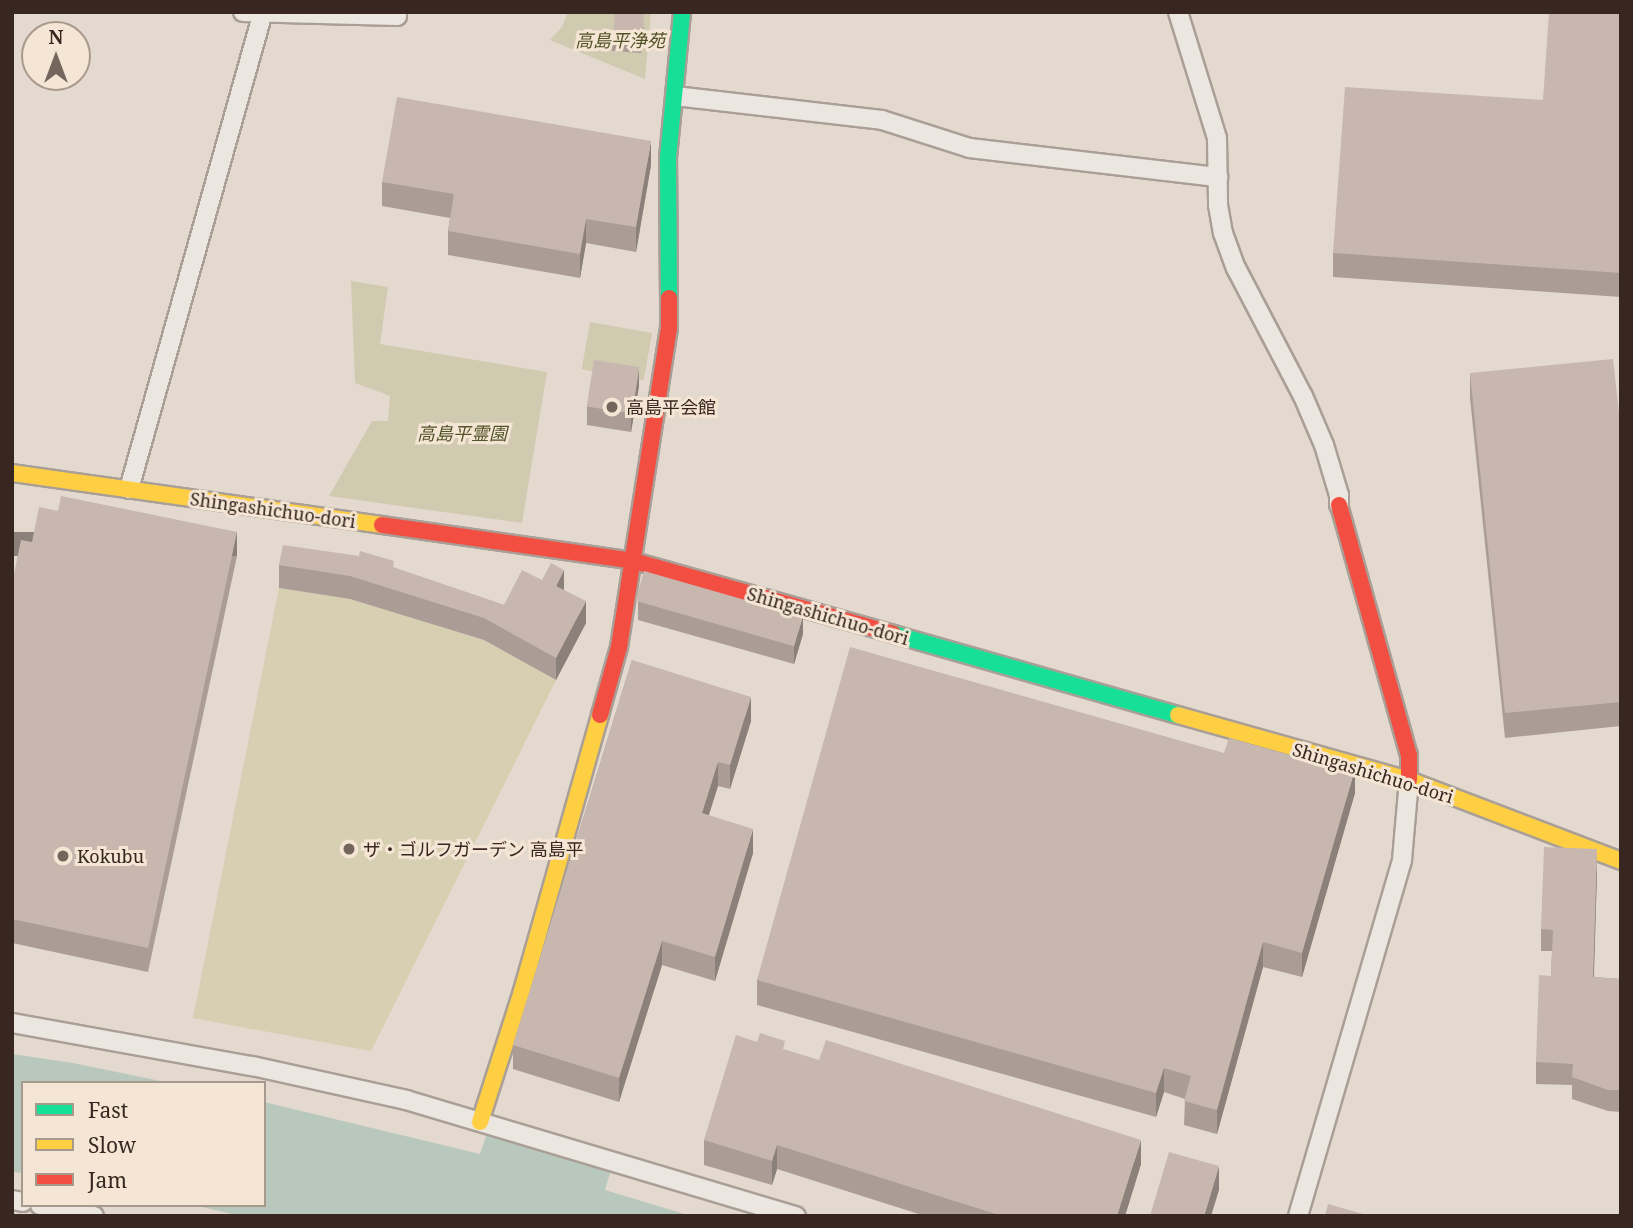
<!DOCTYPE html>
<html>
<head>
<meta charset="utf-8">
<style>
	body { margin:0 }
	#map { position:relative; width:1633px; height:1228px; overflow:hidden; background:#e4d9ce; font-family:"Noto Serif","Noto Sans JP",serif }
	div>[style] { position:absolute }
	.green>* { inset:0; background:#d6cfb1 }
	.cemetery>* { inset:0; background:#d0cab1; transform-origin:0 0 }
	.water>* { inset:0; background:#b9c8bc }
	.roads { filter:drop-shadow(2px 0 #a99f97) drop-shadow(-2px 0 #a99f97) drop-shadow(0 2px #a99f97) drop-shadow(0 -2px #a99f97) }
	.street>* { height:18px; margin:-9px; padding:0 9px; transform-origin:9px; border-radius:9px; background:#ece6e0 }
	.fast>* { height:16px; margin:-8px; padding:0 8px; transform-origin:8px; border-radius:8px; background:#16e098 }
	.slow>* { height:16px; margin:-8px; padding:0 8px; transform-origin:8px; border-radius:8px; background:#ffcf43 }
	.jam>* { height:16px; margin:-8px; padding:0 8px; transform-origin:8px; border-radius:8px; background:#f24e42 }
	.wall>* { inset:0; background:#ab9d96 }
	.shaded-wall>* { inset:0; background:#8b807a; transform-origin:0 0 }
	.building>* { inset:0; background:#c7b7af; transform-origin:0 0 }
	.dots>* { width:19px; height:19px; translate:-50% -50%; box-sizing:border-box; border:4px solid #f4e5d5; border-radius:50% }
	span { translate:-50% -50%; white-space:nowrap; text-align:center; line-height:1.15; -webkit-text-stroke:6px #f4e5d5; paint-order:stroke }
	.park-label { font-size:18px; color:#505327; font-style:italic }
	.poi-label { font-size:18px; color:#372720 }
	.left { translate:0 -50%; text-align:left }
	.street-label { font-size:18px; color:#372720 }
	.frame { position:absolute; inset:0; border:14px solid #372720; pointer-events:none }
	.legend { position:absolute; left:21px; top:1081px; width:245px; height:126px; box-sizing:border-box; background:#f4e5d5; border:2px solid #a8998d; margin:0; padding:9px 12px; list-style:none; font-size:21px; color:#372720 }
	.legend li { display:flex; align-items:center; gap:14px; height:35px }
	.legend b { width:35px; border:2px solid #a8998d }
	.north { position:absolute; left:21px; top:21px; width:70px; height:70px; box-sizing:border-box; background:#f4e5d5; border:2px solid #a8998d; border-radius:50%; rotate:0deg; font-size:19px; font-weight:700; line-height:28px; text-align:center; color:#372720 }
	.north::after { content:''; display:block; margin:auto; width:24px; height:32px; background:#74655d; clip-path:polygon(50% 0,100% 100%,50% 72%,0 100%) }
</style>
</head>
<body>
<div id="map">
	<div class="green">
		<div style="clip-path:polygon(279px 588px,350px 599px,484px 640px,556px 680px,371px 1051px,193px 1018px)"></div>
	</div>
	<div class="cemetery">
		<div style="clip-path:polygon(568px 12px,651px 12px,645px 79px,550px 40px,562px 27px)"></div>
		<div style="clip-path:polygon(351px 281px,388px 287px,380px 344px,547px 372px,522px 523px,329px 496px,372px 421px,388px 421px,390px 396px,355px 383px)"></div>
		<div style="left:590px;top:322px;width:63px;height:48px;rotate:10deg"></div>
	</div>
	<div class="water">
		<div style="clip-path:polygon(12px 1054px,73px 1063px,170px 1083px,23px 1083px,23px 1173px,12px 1172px)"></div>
		<div style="clip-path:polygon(264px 1102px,480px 1154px,487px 1133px,611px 1169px,605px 1190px,691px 1216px,240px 1216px,193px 1205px,264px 1205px)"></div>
	</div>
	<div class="roads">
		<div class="street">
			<div style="left:243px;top:12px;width:154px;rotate:1.5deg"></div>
			<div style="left:397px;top:16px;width:4px;rotate:-90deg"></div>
			<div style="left:1178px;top:12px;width:132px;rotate:72.8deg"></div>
			<div style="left:1217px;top:138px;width:67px;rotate:89.1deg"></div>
			<div style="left:1218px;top:205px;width:28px;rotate:80deg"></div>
			<div style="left:1223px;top:233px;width:37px;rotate:70deg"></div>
			<div style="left:1236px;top:268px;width:144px;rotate:62.4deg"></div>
			<div style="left:1303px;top:396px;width:53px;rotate:66.8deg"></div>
			<div style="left:1324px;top:445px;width:52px;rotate:73.3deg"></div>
			<div style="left:1339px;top:495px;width:10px;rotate:90deg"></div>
			<div style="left:675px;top:96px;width:208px;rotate:6.6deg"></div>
			<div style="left:882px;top:120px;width:92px;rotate:17.7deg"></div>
			<div style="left:970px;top:148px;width:250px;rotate:6.7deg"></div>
			<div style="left:129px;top:489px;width:495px;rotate:-74.3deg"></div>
			<div style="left:12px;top:1023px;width:244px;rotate:10.2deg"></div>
			<div style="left:252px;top:1066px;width:158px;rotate:12.4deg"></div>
			<div style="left:406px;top:1100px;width:407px;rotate:16.6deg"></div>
			<div style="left:12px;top:1200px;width:11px;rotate:10deg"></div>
			<div style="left:40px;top:1205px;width:55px;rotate:11.5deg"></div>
			<div style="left:1298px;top:1216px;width:371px;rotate:-73.7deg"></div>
			<div style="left:1402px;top:860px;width:80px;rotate:-85deg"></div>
		</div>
		<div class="fast">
			<div style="left:669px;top:298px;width:140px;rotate:-90.4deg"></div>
			<div style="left:668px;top:158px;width:147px;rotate:-84.5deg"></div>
			<div style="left:893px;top:634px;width:296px;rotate:15.9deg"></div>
		</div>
		<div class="slow">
			<div style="left:12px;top:473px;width:374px;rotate:8deg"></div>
			<div style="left:1178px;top:715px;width:240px;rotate:15.7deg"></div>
			<div style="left:1409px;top:780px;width:227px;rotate:20.9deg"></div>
			<div style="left:480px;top:1122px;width:138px;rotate:-72.2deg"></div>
			<div style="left:522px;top:991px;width:287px;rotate:-74.2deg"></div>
		</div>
		<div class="jam">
			<div style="left:1339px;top:505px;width:260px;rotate:74.4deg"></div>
			<div style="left:1409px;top:755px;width:25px;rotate:90deg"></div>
			<div style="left:382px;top:525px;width:255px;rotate:8.1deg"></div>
			<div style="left:634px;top:561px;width:269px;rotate:15.7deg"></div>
			<div style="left:600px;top:715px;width:71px;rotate:-74.4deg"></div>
			<div style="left:619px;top:647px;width:322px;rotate:-81.1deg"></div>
			<div style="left:669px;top:329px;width:31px;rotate:-90deg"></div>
		</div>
	</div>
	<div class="wall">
		<div style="clip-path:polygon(1621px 12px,1621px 297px,1333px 277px,1333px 253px,1543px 100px)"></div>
		<div style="clip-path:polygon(644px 27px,641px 53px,612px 51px,612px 38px)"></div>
		<div style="clip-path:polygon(651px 165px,636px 252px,586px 243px,580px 278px,448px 255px,448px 231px,450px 218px,382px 206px,382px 182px)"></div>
		<div style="clip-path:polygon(1470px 373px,1621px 431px,1621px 726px,1505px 738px,1470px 398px)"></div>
		<div style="clip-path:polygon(639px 386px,631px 432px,587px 425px,587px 406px)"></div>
		<div style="clip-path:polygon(32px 542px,237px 556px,148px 972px,12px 943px,12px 584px)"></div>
		<div style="clip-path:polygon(279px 565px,394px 568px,504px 605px,542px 580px,564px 590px,586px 623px,556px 680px,484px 640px,350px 599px,279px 588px)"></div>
		<div style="clip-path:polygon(638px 601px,803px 634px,794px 664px,638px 620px)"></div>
		<div style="clip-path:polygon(632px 660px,751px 721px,730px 789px,718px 786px,708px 816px,753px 853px,715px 981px,662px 965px,619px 1102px,513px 1069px,513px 1045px)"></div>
		<div style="clip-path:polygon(1355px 793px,1302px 977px,1263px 967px,1217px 1134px,1184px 1125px,1185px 1099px,1164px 1092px,1156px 1117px,757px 1005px,757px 980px)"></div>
		<div style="clip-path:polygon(1597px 871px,1594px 977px,1621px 979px,1621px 1112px,1608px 1111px,1572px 1099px,1572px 1085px,1536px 1084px,1536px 1062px,1551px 976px,1552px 951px,1541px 951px,1541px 929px)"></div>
		<div style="clip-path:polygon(785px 1050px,1141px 1164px,1125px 1216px,925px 1216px,777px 1169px,772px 1185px,704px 1165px,704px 1140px)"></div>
	</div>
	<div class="shaded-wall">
		<div style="clip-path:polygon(651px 141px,651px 165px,636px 252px,636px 227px)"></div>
		<div style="clip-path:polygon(586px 219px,586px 243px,580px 278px,580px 254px)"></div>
		<div style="clip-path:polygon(639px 367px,639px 386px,631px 432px,631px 414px)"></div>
		<div style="left:237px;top:532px;width:24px;height:425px;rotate:90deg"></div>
		<div style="clip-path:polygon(564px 570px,564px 593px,556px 586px)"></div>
		<div style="clip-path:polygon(586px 601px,586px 623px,556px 680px,556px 658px)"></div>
		<div style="clip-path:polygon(803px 616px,803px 634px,794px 664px,794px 646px)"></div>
		<div style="clip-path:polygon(751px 697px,751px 721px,730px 789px,730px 765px)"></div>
		<div style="clip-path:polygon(718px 762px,718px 786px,702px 837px,702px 813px)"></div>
		<div style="clip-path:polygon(1355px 769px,1355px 793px,1302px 977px,1302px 953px)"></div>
		<div style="clip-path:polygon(753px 829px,753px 853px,715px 981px,715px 957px)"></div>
		<div style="clip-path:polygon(1597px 849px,1597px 871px,1593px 999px,1593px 977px)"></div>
		<div style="clip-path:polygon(662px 941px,662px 965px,619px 1102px,619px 1078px)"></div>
		<div style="clip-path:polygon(1263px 942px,1263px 967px,1217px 1134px,1217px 1110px)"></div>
		<div style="clip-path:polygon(1164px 1068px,1164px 1092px,1156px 1117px,1156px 1093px)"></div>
		<div style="clip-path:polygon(1141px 1140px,1141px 1164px,1125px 1216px,1117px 1216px)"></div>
		<div style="clip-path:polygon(777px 1145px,777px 1169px,772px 1185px,772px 1161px)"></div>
		<div style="clip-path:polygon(1219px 1166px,1219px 1190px,1211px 1216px,1204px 1216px)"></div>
	</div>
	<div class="building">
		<div style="left:615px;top:12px;width:29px;height:26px;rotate:4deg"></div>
		<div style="clip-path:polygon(1549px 12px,1621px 12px,1621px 273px,1333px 253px,1345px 87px,1543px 100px)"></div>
		<div style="clip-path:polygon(397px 97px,651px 141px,636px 227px,586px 219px,580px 254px,448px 231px,454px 194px,382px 182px)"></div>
		<div style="clip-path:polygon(1613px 359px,1621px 431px,1621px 702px,1505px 713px,1470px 373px)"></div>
		<div style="left:594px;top:360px;width:46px;height:47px;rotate:9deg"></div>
		<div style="clip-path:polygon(61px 496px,237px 532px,148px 948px,12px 919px,12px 584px,21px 540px,32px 542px,39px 507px,58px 511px)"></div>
		<div style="clip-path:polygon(283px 545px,359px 556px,360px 551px,394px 561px,393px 567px,504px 605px,522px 570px,542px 580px,551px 563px,564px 570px,556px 586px,586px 601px,556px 658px,484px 618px,350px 576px,279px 565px)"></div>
		<div style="left:644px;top:571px;width:165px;height:31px;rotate:16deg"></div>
		<div style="clip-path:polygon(850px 647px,1224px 753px,1229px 738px,1314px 762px,1315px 758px,1355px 769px,1302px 953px,1263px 942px,1217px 1110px,1184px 1101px,1191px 1076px,1164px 1068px,1156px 1093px,757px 980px)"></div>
		<div style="clip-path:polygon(632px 660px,751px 697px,730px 765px,718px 762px,702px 813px,753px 829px,715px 957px,662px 941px,619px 1078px,513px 1045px)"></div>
		<div style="clip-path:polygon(1544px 847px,1597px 849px,1593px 977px,1621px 979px,1621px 1090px,1608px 1090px,1572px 1077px,1573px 1064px,1536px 1062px,1539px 975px,1551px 976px,1553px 930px,1541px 929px)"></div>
		<div style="clip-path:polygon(760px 1033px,785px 1041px,783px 1049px,819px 1060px,826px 1040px,1141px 1140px,1117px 1216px,1002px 1216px,777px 1145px,772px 1161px,704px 1140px,736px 1035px,757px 1042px)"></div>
		<div style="clip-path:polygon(1169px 1152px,1219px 1166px,1204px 1216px,1150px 1216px)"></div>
		<div style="clip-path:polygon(1328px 1204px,1370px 1216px,1325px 1216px)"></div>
	</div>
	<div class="dots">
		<div style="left:612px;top:407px;background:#74655d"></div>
		<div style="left:349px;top:849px;background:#74655d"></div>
		<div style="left:63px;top:856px;background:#74655d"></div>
	</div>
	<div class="park-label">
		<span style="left:620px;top:40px">高島平浄苑</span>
		<span style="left:462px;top:433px">高島平霊園</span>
	</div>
	<div class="poi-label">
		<span class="left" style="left:626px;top:407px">高島平会館</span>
		<span class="left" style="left:363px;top:849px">ザ・ゴルフガーデン 高島平</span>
		<span class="left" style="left:77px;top:856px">Kokubu</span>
	</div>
	<div class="street-label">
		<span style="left:273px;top:510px;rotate:8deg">Shingashichuo-dori</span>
		<span style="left:828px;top:616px;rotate:16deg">Shingashichuo-dori</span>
		<span style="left:1373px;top:773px;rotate:17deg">Shingashichuo-dori</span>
	</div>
	<div class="frame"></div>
	<ul class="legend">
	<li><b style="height:9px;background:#16e098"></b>Fast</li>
	<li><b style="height:9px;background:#ffcf43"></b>Slow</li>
	<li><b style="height:9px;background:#f24e42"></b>Jam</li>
	</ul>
	<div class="north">N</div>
</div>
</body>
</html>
